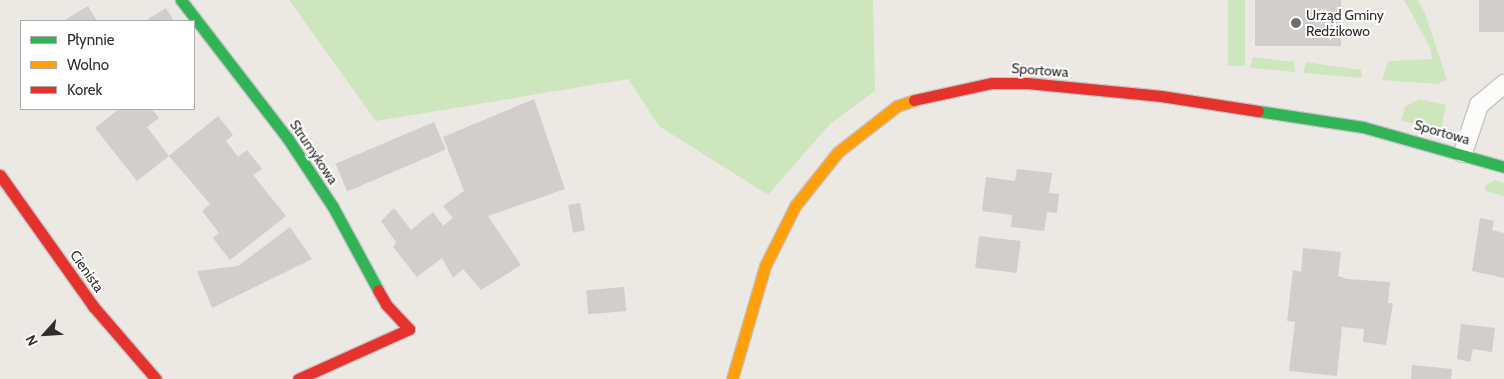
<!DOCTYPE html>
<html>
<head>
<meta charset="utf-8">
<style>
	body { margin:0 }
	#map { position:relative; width:1504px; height:379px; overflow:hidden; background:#ece8e4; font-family:Cabin,sans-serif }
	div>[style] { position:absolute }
	.green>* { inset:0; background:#cee6be; transform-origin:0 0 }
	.building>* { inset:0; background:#d1cecb; transform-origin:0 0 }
	.roads { filter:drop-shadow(1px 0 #c5c4c5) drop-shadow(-1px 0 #c5c4c5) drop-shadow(0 1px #c5c4c5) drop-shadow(0 -1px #c5c4c5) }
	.lane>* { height:18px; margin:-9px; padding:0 9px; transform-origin:9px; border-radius:9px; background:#fcfcfb }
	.fast>* { height:11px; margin:-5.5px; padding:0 5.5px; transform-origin:5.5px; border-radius:5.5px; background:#30b455 }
	.slow>* { height:11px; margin:-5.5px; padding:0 5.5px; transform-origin:5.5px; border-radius:5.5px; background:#ff9f0a }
	.jam>* { height:11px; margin:-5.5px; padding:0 5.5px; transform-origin:5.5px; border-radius:5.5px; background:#e5322d }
	.dots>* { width:14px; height:14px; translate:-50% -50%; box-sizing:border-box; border:2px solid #fff; border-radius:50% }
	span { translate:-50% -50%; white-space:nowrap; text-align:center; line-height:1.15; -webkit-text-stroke:4px #fff; paint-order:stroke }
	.poi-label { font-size:14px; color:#2e2e2e }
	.left { translate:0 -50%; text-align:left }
	.street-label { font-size:14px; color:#2e2e2e }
	.legend { position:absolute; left:20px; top:20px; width:175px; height:90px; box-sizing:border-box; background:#fff; border:1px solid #ababab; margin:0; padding:6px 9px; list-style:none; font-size:15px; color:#2e2e2e }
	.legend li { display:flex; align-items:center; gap:10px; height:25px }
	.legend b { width:25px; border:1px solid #ababab }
	.north { position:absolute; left:20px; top:309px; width:50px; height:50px; -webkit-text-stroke:4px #fff; paint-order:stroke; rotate:244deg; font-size:14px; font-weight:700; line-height:20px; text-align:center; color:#2e2e2e }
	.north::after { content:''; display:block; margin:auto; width:18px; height:22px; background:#2e2e2e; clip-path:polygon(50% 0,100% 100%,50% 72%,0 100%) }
</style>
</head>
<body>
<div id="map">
	<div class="green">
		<div style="clip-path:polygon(289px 0,873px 0,875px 91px,830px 124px,768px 195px,659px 126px,628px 79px,376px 121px)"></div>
		<div style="left:1228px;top:0;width:17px;height:66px"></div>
		<div style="clip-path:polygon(1404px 0,1418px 0,1425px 13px,1447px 80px,1437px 84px,1382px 80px,1388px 61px,1432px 59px,1430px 47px)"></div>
		<div style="clip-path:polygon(1253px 57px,1294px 62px,1295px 72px,1250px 68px)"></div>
		<div style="clip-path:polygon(1306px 62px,1361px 70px,1362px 78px,1303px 73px)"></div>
		<div style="clip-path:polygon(1419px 99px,1446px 105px,1441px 129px,1401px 121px,1405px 107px)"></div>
		<div style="clip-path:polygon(1495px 180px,1504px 183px,1504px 196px,1485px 191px,1486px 185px)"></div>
	</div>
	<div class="building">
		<div style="left:1255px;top:0;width:86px;height:46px"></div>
		<div style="left:1479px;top:0;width:25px;height:32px"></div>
		<div style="clip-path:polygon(88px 6px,97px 21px,63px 21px)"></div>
		<div style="clip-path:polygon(166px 8px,174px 21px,145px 21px)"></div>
		<div style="clip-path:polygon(534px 99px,565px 189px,488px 216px,521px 265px,481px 290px,463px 269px,453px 278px,442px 258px,417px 277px,393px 247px,396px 242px,381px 221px,394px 208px,411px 230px,433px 212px,443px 226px,453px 218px,443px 206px,464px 191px,443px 137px)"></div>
		<div style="clip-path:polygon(119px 109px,152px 109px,159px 118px,147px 127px,169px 156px,137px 181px,95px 128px)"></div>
		<div style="clip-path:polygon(218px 116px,233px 135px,226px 141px,238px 157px,247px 150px,262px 169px,253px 175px,286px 216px,230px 260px,213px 238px,219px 233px,202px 211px,210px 204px,169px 156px)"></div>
		<div style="left:434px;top:122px;width:30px;height:107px;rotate:67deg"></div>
		<div style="clip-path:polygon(1017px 169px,1052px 173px,1049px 193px,1059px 194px,1057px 213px,1047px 212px,1044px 231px,1011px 227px,1012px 215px,982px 211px,986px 177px,1015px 181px)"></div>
		<div style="left:580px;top:203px;width:28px;height:12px;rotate:80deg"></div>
		<div style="clip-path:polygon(1480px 218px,1494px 221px,1492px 230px,1504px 233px,1504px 278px,1472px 271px)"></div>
		<div style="clip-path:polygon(290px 227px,312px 259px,212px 308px,197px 271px,238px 266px)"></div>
		<div style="left:979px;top:236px;width:42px;height:32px;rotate:7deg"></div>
		<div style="clip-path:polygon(1303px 248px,1341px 252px,1338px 276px,1347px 279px,1390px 282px,1388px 303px,1393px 303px,1386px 345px,1363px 342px,1364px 329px,1342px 327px,1337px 376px,1289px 371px,1295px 322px,1287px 321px,1293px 270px,1301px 272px)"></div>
		<div style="left:624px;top:287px;width:24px;height:38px;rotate:85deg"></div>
		<div style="clip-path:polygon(1461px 324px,1495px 328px,1492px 352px,1473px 349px,1470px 362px,1457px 359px)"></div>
		<div style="clip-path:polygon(1412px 365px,1452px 369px,1451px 379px,1411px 379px)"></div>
	</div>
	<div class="roads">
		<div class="lane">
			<div style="left:1463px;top:153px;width:51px;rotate:-71.6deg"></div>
			<div style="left:1479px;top:105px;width:33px;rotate:-40deg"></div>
		</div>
		<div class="fast">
			<div style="left:181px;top:0;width:175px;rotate:52.4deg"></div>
			<div style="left:288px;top:139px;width:82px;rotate:56.5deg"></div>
			<div style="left:333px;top:207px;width:94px;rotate:61.5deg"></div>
			<div style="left:1258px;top:111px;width:106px;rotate:8.7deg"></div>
			<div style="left:1363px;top:127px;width:147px;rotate:15.8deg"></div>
		</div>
		<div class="slow">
			<div style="left:732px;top:379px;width:118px;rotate:-73.7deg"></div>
			<div style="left:765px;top:266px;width:67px;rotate:-63.4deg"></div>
			<div style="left:795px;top:206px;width:69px;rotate:-51.5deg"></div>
			<div style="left:838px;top:152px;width:75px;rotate:-37.9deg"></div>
			<div style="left:897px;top:106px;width:18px;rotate:-19deg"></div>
		</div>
		<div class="jam">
			<div style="left:914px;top:100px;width:80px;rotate:-12.3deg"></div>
			<div style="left:992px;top:83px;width:35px"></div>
			<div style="left:1027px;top:83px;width:135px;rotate:5.5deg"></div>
			<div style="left:1161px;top:96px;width:98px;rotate:8.8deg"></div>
			<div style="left:0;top:175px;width:161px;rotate:54.6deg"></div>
			<div style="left:93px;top:306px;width:96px;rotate:49.2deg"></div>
			<div style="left:298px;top:379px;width:122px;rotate:-24.2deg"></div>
			<div style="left:409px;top:329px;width:34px;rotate:-133deg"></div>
			<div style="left:386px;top:304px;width:16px;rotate:-120deg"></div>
		</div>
	</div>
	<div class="dots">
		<div style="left:1296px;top:23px;background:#706f6e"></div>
	</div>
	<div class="poi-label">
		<span class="left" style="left:1306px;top:23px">Urząd Gminy<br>Redzikowo</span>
	</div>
	<div class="street-label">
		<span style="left:1040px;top:70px;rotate:4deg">Sportowa</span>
		<span style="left:1442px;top:132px;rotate:16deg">Sportowa</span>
		<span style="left:314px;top:152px;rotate:56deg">Strumykowa</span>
		<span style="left:87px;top:271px;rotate:55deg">Cienista</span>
	</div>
	<ul class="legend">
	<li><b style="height:6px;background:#30b455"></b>Płynnie</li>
	<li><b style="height:6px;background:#ff9f0a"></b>Wolno</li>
	<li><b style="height:6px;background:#e5322d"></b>Korek</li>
	</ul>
	<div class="north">N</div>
</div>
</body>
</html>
